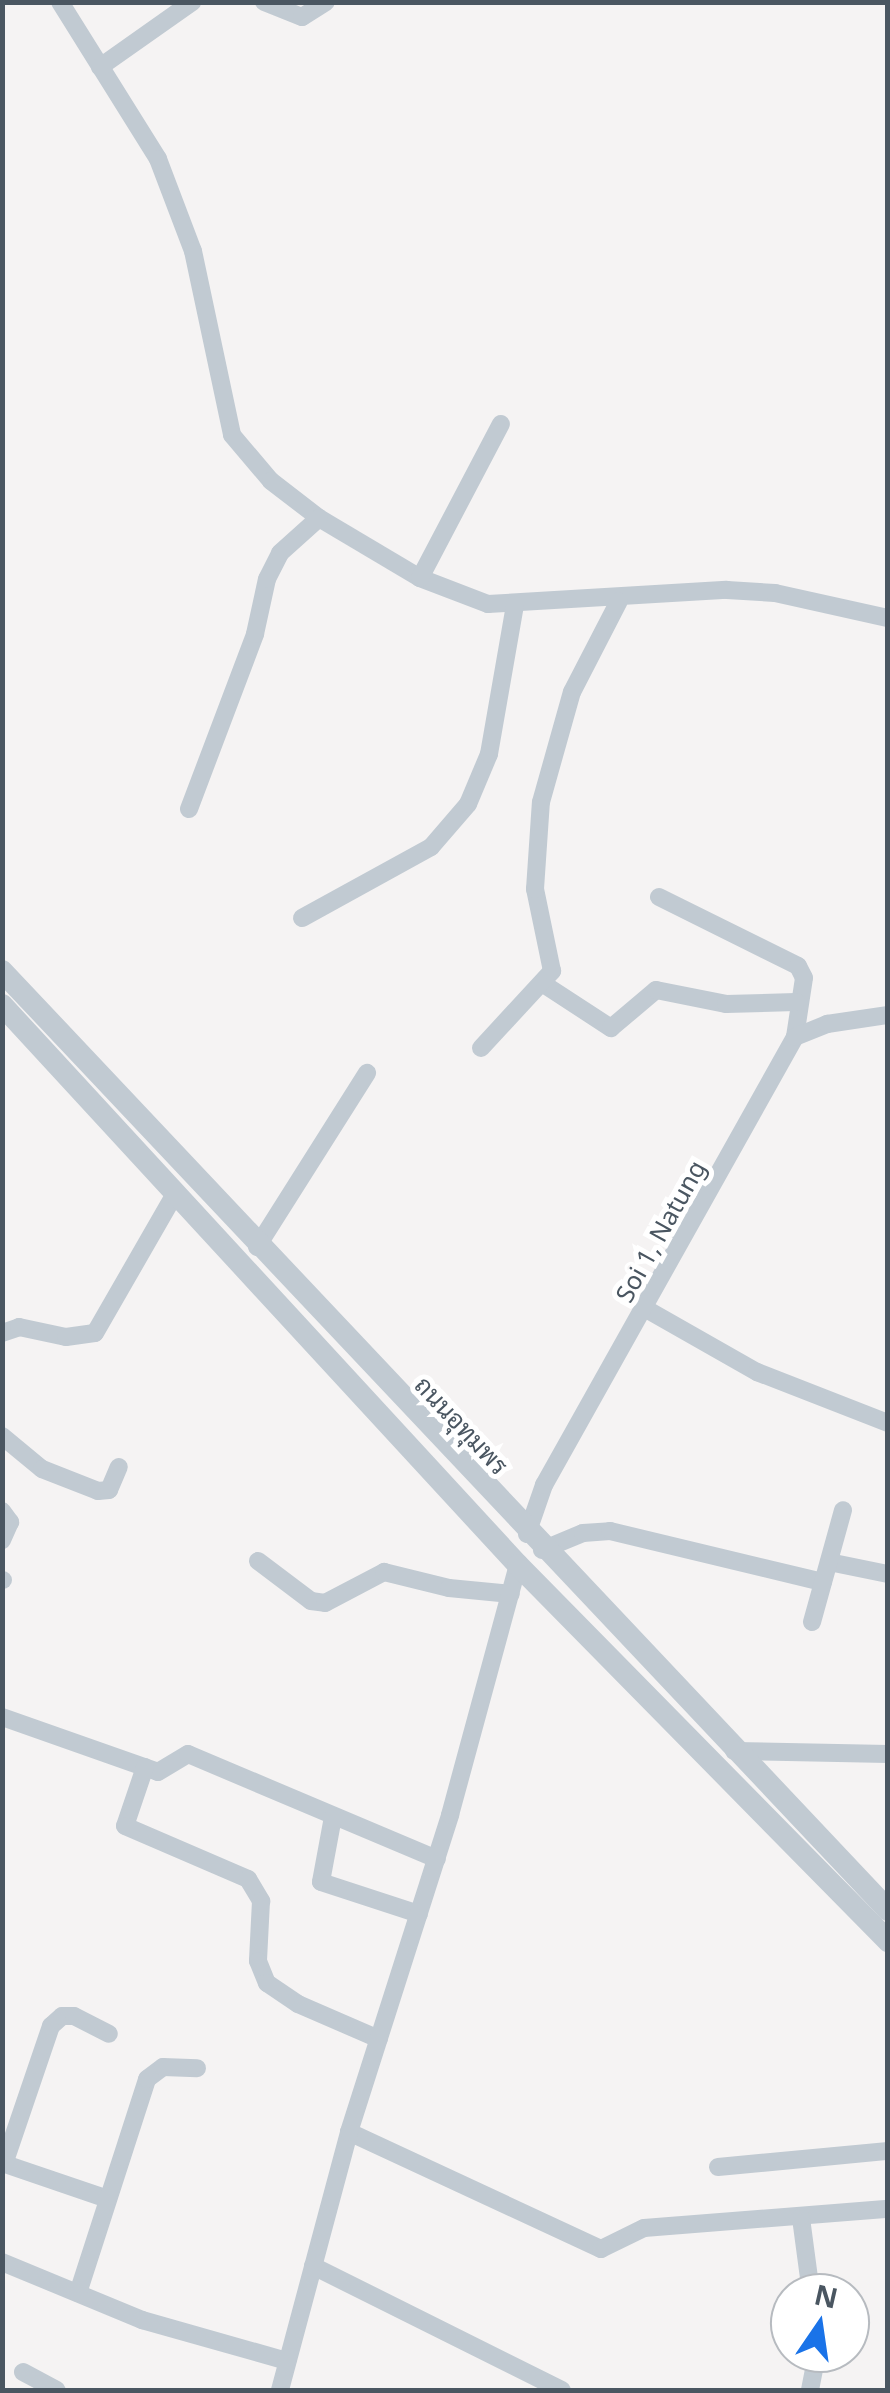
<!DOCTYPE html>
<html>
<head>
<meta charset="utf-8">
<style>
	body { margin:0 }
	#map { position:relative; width:890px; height:2393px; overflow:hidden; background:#f5f3f3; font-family:"Noto Sans",Sarabun,sans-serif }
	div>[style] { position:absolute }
	.minor>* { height:18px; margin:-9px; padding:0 9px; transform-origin:9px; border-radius:9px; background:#c1cad2 }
	.tertiary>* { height:22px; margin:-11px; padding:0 11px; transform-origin:11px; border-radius:11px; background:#c1cad2 }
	span { translate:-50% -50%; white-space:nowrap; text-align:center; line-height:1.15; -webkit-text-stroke:10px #fff; paint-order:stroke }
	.street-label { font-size:25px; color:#4a5661 }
	.frame { position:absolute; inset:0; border:5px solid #4a5661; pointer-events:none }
	.north { position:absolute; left:770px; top:2273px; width:100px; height:100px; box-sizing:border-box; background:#fff; border:2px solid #b7bbc0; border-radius:50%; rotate:13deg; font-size:28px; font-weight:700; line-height:40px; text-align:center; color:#4a5661 }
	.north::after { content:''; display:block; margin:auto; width:35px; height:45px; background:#1a73e8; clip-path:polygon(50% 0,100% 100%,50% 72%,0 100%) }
</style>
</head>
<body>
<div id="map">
	<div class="minor">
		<div style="left:60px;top:2px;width:185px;rotate:58deg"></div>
		<div style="left:158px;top:159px;width:98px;rotate:69.2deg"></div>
		<div style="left:193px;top:251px;width:188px;rotate:78deg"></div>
		<div style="left:232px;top:435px;width:60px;rotate:49.7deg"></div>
		<div style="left:271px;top:481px;width:61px;rotate:37.6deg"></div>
		<div style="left:319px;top:518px;width:117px;rotate:30.7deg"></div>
		<div style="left:420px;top:578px;width:73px;rotate:20.9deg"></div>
		<div style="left:488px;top:604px;width:239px;rotate:-3.4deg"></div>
		<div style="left:727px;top:590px;width:48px;rotate:3.6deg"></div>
		<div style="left:775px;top:593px;width:116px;rotate:12.5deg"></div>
		<div style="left:264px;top:2px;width:41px;rotate:21.5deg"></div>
		<div style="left:302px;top:17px;width:28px;rotate:-32deg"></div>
		<div style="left:100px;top:67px;width:113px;rotate:-35.2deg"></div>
		<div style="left:420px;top:578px;width:174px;rotate:-62.3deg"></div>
		<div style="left:189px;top:809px;width:187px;rotate:-69.3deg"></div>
		<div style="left:255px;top:634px;width:56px;rotate:-77.7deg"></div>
		<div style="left:267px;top:579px;width:29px;rotate:-63deg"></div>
		<div style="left:280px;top:553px;width:52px;rotate:-41.9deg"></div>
		<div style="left:659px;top:897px;width:155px;rotate:26.4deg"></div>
		<div style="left:798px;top:966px;width:13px;rotate:63deg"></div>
		<div style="left:804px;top:978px;width:60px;rotate:98.7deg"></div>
		<div style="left:302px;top:918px;width:147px;rotate:-28.8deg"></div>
		<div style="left:431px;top:847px;width:57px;rotate:-49.3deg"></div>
		<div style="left:468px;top:804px;width:54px;rotate:-67.2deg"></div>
		<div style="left:489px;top:754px;width:151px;rotate:-80.1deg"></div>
		<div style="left:545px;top:985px;width:79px;rotate:33.1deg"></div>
		<div style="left:611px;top:1028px;width:59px;rotate:-40.2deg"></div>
		<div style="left:656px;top:990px;width:71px;rotate:11.3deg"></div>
		<div style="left:726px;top:1004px;width:70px;rotate:-1.6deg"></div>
		<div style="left:481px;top:1048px;width:105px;rotate:-47.3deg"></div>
		<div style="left:552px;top:971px;width:84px;rotate:-101.7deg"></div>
		<div style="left:535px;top:889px;width:87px;rotate:-86.1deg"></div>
		<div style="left:541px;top:802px;width:114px;rotate:-74.3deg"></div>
		<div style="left:572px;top:692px;width:102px;rotate:-62.7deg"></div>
		<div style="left:257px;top:1247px;width:206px;rotate:-57.7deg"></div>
		<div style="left:646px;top:1309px;width:128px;rotate:29.6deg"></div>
		<div style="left:757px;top:1372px;width:141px;rotate:21.3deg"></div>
		<div style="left:2px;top:1333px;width:18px;rotate:-19deg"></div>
		<div style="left:19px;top:1327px;width:48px;rotate:12deg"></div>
		<div style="left:66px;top:1337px;width:29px;rotate:-8deg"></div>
		<div style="left:95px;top:1333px;width:160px;rotate:-60.1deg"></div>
		<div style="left:2px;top:1436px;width:52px;rotate:39.5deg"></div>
		<div style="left:42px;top:1469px;width:60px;rotate:21.4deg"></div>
		<div style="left:98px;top:1491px;width:11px;rotate:-5deg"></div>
		<div style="left:109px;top:1490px;width:25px;rotate:-67deg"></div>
		<div style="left:2px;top:1511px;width:14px;rotate:54deg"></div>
		<div style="left:10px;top:1522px;width:20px;rotate:114deg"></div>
		<div style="left:527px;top:1534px;width:52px;rotate:-70.9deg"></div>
		<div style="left:544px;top:1485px;width:514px;rotate:-60.74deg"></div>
		<div style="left:795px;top:1037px;width:35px;rotate:-22deg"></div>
		<div style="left:827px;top:1024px;width:62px;rotate:-8.4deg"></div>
		<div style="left:542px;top:1550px;width:44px;rotate:-22.5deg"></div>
		<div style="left:583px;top:1533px;width:27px;rotate:-4deg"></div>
		<div style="left:610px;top:1531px;width:219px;rotate:13.5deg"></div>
		<div style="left:258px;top:1561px;width:66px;rotate:37deg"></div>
		<div style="left:311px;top:1601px;width:14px;rotate:8deg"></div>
		<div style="left:325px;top:1603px;width:67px;rotate:-27.7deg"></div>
		<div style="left:384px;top:1572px;width:67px;rotate:13.8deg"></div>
		<div style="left:449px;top:1588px;width:62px;rotate:5.5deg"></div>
		<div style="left:829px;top:1562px;width:60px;rotate:11.5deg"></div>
		<div style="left:2px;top:1580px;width:1px"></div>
		<div style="left:812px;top:1622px;width:116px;rotate:-74.5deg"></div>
		<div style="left:2px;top:1717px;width:165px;rotate:19.4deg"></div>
		<div style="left:158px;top:1772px;width:35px;rotate:-31deg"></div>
		<div style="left:188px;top:1754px;width:270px;rotate:22.9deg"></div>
		<div style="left:734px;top:1751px;width:154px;rotate:1.1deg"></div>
		<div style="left:145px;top:1767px;width:62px;rotate:108.7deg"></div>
		<div style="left:125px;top:1826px;width:134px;rotate:23.3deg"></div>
		<div style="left:248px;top:1879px;width:26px;rotate:59deg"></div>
		<div style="left:261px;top:1901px;width:60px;rotate:92.9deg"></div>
		<div style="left:258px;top:1961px;width:24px;rotate:68deg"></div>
		<div style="left:267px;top:1983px;width:37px;rotate:34deg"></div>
		<div style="left:298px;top:2004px;width:88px;rotate:23.4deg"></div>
		<div style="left:333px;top:1817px;width:66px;rotate:100.5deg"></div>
		<div style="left:321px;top:1882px;width:103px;rotate:18.1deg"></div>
		<div style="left:349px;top:2132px;width:278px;rotate:24.9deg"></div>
		<div style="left:601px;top:2249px;width:48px;rotate:-26deg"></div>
		<div style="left:644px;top:2228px;width:245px;rotate:-4.5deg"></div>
		<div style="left:2px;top:2163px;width:109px;rotate:18.8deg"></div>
		<div style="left:4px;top:2164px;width:146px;rotate:-71.2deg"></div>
		<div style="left:51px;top:2026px;width:15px;rotate:-42deg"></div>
		<div style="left:62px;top:2016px;width:12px"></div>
		<div style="left:74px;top:2016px;width:39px;rotate:27deg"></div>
		<div style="left:718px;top:2167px;width:171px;rotate:-5.4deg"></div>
		<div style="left:801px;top:2218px;width:76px;rotate:82.4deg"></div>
		<div style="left:2px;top:2262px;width:152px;rotate:22.5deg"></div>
		<div style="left:142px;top:2320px;width:151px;rotate:15.8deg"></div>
		<div style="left:313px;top:2266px;width:278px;rotate:26.5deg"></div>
		<div style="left:78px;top:2293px;width:225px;rotate:-72.1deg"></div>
		<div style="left:147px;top:2079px;width:20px;rotate:-37deg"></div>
		<div style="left:163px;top:2067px;width:34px;rotate:2deg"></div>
		<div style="left:23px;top:2372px;width:38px;rotate:28deg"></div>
		<div style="left:280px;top:2390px;width:267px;rotate:-75deg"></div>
		<div style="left:349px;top:2132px;width:333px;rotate:-72.3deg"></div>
		<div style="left:450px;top:1815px;width:259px;rotate:-74.8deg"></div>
		<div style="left:810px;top:2390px;width:38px;rotate:-79deg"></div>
	</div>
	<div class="tertiary">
		<div style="left:2px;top:971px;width:1291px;rotate:46.66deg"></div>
		<div style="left:2px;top:1005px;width:761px;rotate:47.34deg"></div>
		<div style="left:518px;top:1565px;width:528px;rotate:45.46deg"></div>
	</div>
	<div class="street-label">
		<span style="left:660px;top:1231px;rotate:-61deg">Soi 1, Natung</span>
		<span style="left:462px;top:1425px;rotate:47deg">ถนนอุทุมพร</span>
	</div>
	<div class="frame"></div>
	<div class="north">N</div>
</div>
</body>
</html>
